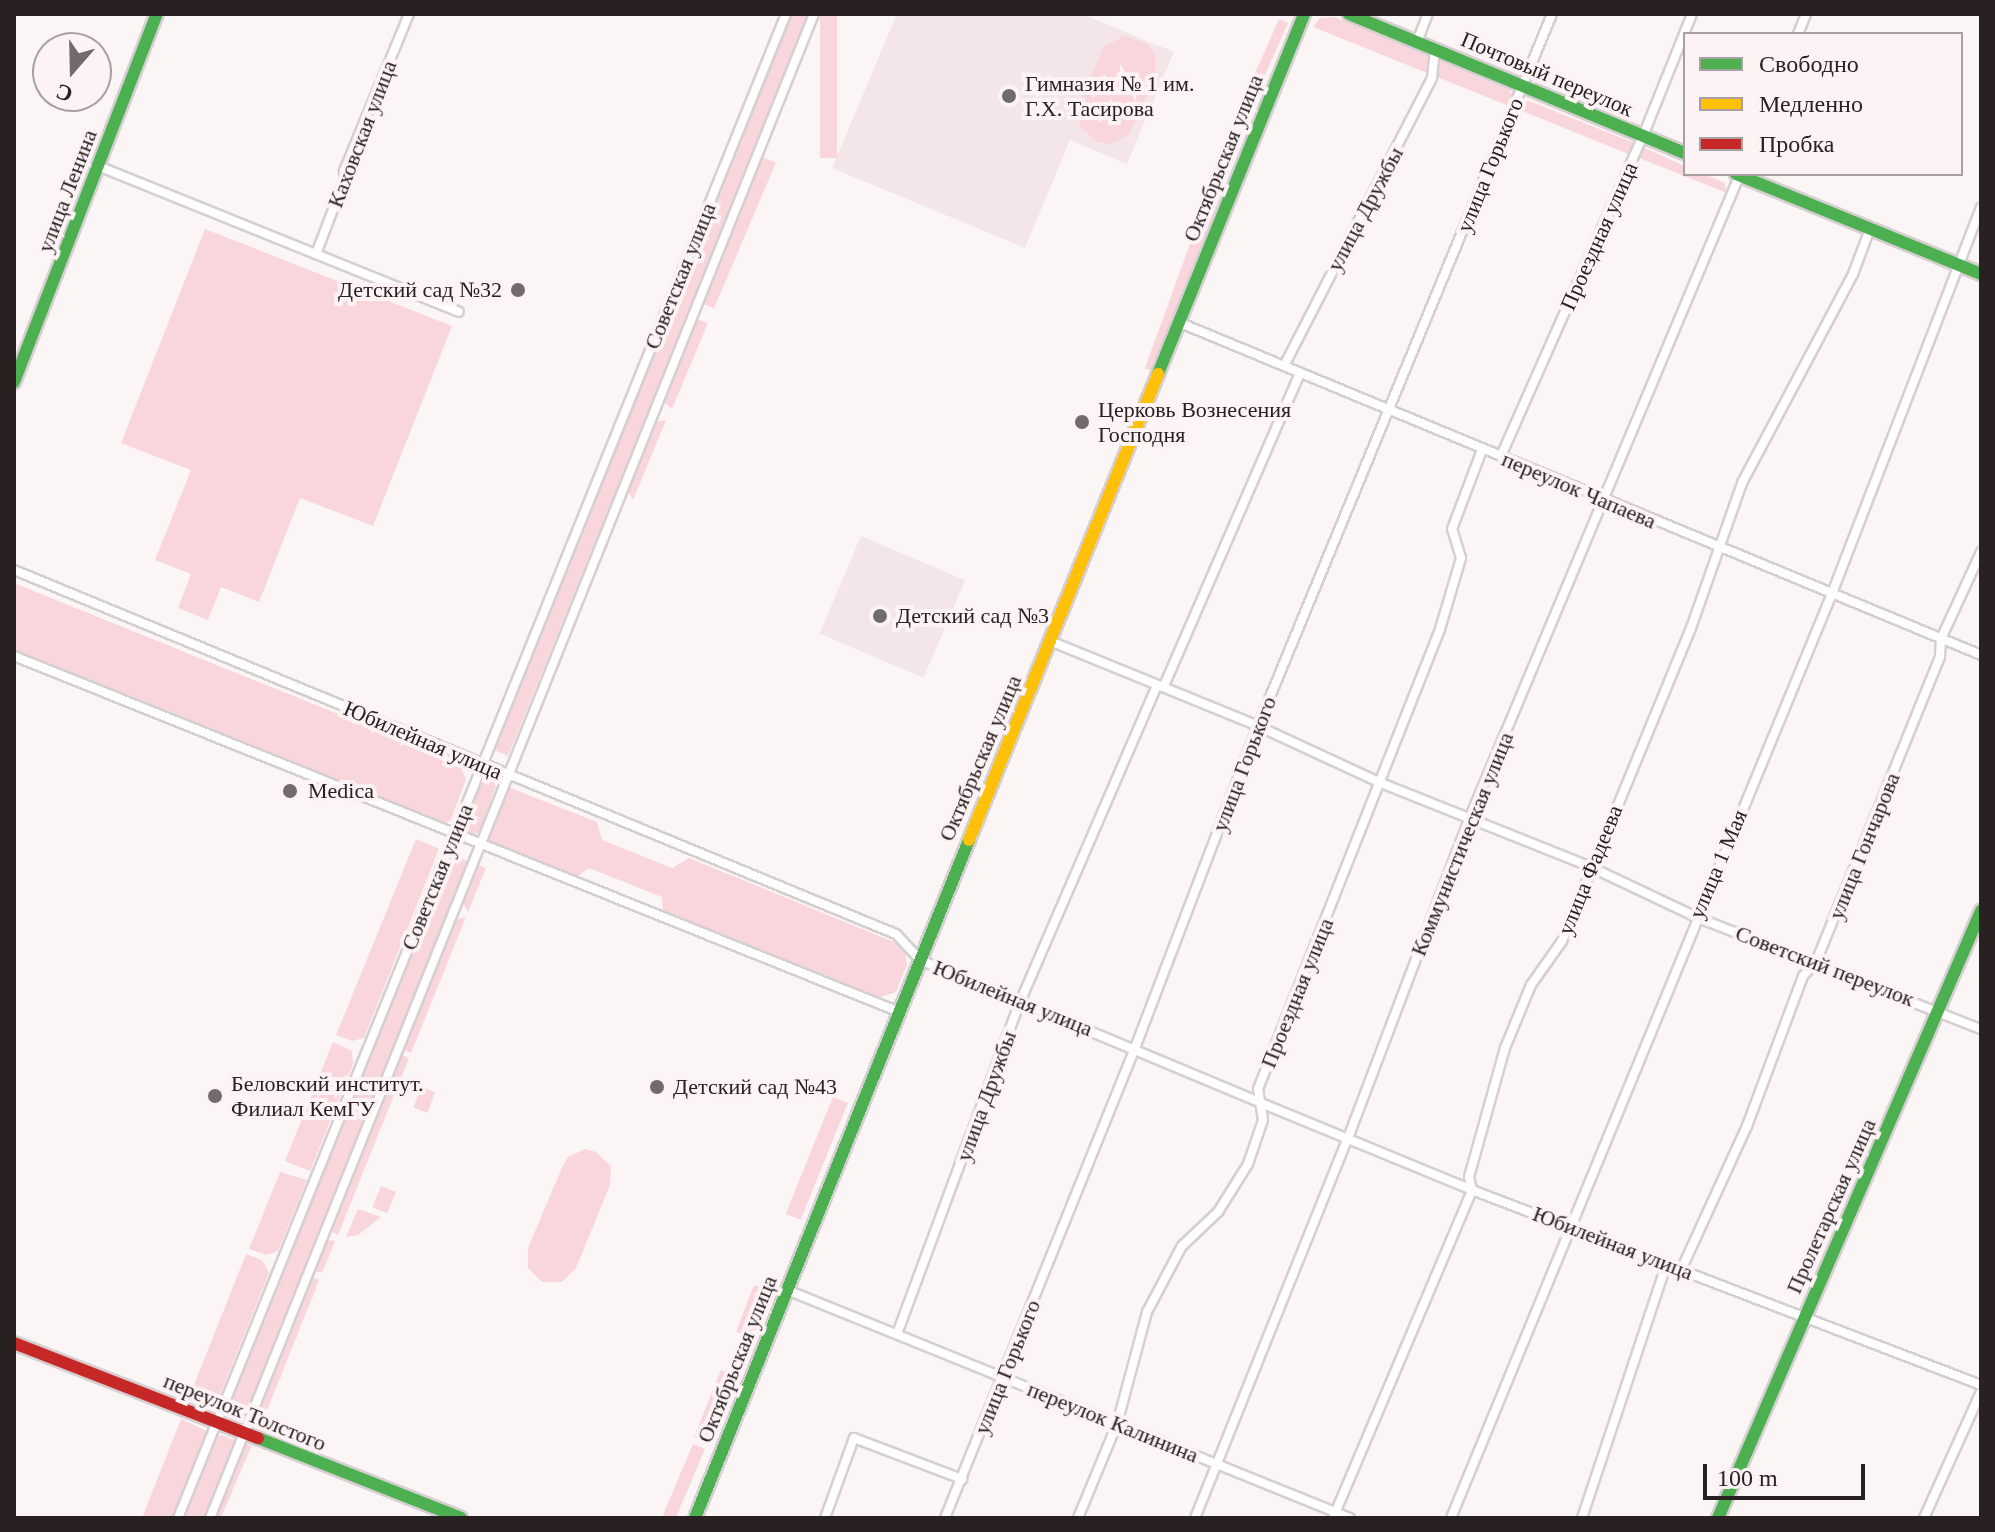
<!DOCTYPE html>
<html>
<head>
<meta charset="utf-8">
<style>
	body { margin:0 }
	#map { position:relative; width:1995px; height:1532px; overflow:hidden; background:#fbf5f6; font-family:Georgia,serif }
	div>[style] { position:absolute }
	.built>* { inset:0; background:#f4e6e8; transform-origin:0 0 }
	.green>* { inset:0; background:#f9d6dc; transform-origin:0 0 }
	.roads { filter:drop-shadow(2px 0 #d6cfd1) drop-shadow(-2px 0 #d6cfd1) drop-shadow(0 2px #d6cfd1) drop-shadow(0 -2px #d6cfd1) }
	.street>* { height:8px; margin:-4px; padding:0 4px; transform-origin:4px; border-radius:4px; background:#fefefe }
	.fast>* { height:12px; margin:-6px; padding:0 6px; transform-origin:6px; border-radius:6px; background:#4caf50 }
	.slow>* { height:12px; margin:-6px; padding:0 6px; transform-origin:6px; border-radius:6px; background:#ffc107 }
	.jam>* { height:12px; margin:-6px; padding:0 6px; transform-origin:6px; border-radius:6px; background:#c62828 }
	.dots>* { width:22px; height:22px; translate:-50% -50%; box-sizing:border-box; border:4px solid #fdf3f5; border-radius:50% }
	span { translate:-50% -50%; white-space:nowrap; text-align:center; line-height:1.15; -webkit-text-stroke:8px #fdf3f5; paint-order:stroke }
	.street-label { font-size:22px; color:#282021 }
	.poi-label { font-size:22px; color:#282021 }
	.left { translate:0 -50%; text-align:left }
	.right { translate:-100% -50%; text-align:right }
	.frame { position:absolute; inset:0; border:16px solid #282021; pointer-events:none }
	.legend { position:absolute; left:1683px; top:32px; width:280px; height:144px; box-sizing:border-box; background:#fdf3f5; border:2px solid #a89fa0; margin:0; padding:10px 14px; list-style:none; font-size:24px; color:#282021 }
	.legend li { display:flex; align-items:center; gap:16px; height:40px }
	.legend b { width:40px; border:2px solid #a89fa0 }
	.north { position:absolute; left:32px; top:32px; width:80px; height:80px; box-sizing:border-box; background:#fdf3f5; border:2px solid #a89fa0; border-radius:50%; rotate:200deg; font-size:22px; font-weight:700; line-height:32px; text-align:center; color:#282021 }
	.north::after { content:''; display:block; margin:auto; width:28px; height:36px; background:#726b6c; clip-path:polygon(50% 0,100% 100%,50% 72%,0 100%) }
	.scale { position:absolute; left:1703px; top:1464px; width:162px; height:36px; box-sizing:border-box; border:4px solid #282021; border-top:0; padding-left:10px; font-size:24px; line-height:28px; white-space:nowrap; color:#282021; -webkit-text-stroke:6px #fdf3f5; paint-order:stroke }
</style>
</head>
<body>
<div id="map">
	<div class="built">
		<div style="clip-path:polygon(897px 14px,1082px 14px,1174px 52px,1127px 164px,1070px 140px,1025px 248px,832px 168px)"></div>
		<div style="left:861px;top:536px;width:113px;height:106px;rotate:23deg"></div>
	</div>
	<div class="green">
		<div style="clip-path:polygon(791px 14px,810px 14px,508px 756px,495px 750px)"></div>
		<div style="left:820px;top:14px;width:17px;height:144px"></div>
		<div style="clip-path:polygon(1334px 17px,1509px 90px,1513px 95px,1509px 106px,1313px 27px,1320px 18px)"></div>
		<div style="left:1279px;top:19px;width:10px;height:114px;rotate:24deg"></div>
		<div style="clip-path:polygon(1125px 36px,1148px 44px,1155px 54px,1155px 77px,1129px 135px,1110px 144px,1097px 142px,1080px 127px,1079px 103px,1104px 46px)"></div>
		<div style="clip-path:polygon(1529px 101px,1632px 142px,1631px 155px,1522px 111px,1522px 105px)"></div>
		<div style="left:1229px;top:137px;width:12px;height:246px;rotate:20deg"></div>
		<div style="clip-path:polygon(1642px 147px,1685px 166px,1685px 174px,1704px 174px,1725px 183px,1727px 193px,1639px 158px)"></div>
		<div style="left:762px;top:157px;width:15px;height:158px;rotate:23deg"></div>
		<div style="clip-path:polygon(205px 229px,452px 326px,373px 526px,300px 498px,259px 602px,221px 587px,208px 620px,178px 608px,191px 574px,155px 560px,191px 470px,121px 443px)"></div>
		<div style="clip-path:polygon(696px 319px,708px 323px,672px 409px,663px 401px)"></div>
		<div style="clip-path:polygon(666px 420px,633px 500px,627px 489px,654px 422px)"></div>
		<div style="clip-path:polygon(14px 583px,459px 763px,466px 779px,451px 820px,442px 825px,14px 653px)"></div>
		<div style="clip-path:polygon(489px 777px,496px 786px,479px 832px,471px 836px,464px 826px,483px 780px)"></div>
		<div style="clip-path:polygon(508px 787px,597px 822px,602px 840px,672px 868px,689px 858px,896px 943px,905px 953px,907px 964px,896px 992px,877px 998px,663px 913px,662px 897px,589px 868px,576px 877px,486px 841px)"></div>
		<div style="clip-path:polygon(416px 839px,439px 849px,364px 1038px,352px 1041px,336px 1035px)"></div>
		<div style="clip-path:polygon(451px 854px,467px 861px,242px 1426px,230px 1422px,228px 1411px)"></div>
		<div style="clip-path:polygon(473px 863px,486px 868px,468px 912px,460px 897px)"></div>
		<div style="clip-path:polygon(466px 917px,411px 1053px,404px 1050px,402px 1047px,451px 920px)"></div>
		<div style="clip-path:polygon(333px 1042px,352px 1051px,353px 1064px,310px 1171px,285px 1161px)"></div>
		<div style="clip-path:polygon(404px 1056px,409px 1058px,338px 1235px,329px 1231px,397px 1057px)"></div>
		<div style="left:421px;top:1087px;width:15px;height:22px;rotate:20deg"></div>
		<div style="left:833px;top:1097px;width:16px;height:126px;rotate:22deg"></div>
		<div style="clip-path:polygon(585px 1149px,596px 1152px,611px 1166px,610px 1185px,576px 1268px,562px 1282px,542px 1282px,528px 1268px,528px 1248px,563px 1165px,568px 1157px)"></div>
		<div style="clip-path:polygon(280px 1172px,307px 1180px,278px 1251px,266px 1255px,249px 1249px)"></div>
		<div style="left:381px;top:1186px;width:16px;height:23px;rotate:22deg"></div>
		<div style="clip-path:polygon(358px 1209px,381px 1217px,358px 1235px,346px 1237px)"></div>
		<div style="clip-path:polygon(330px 1240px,335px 1241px,322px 1273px,313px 1270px,323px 1245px)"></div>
		<div style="clip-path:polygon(246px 1254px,262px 1260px,269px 1273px,218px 1400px,206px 1407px,188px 1400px)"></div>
		<div style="clip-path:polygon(310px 1276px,319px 1280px,258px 1433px,253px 1423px)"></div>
		<div style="left:754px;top:1285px;width:19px;height:50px;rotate:21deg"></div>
		<div style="left:721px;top:1370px;width:18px;height:72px;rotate:22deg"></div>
		<div style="clip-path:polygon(181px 1419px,209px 1432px,174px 1518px,142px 1518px)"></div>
		<div style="clip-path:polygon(221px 1435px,235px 1440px,237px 1444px,207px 1518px,184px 1518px,217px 1437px)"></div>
		<div style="left:244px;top:1443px;width:8px;height:81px;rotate:23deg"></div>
		<div style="left:693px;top:1444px;width:13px;height:80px;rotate:23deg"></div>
	</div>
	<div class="roads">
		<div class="street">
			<div style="left:1798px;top:34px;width:22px;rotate:-68deg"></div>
			<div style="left:1417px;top:42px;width:30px;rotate:-69deg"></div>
			<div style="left:98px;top:166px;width:389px;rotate:22deg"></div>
			<div style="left:316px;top:254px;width:78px;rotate:-69deg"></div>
			<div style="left:344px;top:181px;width:10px;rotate:-90deg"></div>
			<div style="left:344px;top:171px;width:170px;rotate:-67.5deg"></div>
			<div style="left:1178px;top:322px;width:869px;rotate:22.52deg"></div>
			<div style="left:1284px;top:366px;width:324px;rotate:-62.8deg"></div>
			<div style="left:1432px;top:78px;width:29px;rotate:-84deg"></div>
			<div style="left:1501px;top:456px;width:350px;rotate:-66.1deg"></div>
			<div style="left:1643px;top:136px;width:131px;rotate:-68.1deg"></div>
			<div style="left:14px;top:570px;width:954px;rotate:22.43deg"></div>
			<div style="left:896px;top:934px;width:34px;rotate:47deg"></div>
			<div style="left:919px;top:959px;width:17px;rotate:25deg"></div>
			<div style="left:934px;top:966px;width:355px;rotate:22.7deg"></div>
			<div style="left:1261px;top:1103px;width:228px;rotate:22.4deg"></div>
			<div style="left:1472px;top:1190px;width:545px;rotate:20.96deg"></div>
			<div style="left:1050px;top:641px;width:225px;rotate:22.2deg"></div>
			<div style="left:1258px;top:726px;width:136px;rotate:24.9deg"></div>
			<div style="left:1381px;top:783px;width:228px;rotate:21.8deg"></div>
			<div style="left:1593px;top:868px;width:114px;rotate:25.4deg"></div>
			<div style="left:1696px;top:917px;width:306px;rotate:21.5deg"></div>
			<div style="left:14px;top:656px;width:952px;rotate:21.9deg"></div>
			<div style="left:1164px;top:686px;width:339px;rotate:-66.5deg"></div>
			<div style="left:1682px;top:1268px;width:156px;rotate:-65.4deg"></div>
			<div style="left:1747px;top:1126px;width:160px;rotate:-69.5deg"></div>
			<div style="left:1803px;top:976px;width:19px;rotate:-47deg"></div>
			<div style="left:1816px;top:962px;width:329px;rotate:-67.9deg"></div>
			<div style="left:1940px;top:657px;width:18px;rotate:-87deg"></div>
			<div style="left:1941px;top:639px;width:96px;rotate:-65.3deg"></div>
			<div style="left:787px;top:1290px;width:607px;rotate:22.05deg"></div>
			<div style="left:897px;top:1334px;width:354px;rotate:-69.7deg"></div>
			<div style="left:1020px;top:1002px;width:345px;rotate:-66.6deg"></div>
			<div style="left:178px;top:1518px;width:1622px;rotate:-67.99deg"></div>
			<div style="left:210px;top:1518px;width:1621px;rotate:-68.12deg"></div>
			<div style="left:825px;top:1518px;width:85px;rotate:-70.1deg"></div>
			<div style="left:854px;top:1438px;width:116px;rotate:20.8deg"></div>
			<div style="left:945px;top:1518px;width:507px;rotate:-67.99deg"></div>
			<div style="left:1135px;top:1048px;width:345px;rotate:-69.1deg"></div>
			<div style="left:1258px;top:726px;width:770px;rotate:-67.56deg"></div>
			<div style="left:1078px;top:1518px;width:102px;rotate:-67.5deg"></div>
			<div style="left:1117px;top:1424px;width:116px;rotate:-75deg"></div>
			<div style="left:1147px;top:1312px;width:75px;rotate:-62.1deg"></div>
			<div style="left:1182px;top:1246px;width:50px;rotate:-43.4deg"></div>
			<div style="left:1218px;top:1212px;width:57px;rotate:-58deg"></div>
			<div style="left:1248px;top:1164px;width:46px;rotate:-71.2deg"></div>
			<div style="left:1263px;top:1120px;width:31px;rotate:-99deg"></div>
			<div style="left:1258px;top:1089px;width:495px;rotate:-68.4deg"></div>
			<div style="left:1440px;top:629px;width:74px;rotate:-73.5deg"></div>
			<div style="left:1461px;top:558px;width:30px;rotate:-107deg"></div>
			<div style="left:1452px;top:529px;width:85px;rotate:-69.2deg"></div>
			<div style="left:1195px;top:1518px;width:410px;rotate:-68.1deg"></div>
			<div style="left:1348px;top:1138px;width:343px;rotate:-69.2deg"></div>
			<div style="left:1470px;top:817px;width:697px;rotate:-67.22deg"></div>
			<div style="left:1333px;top:1518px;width:356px;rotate:-67deg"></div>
			<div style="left:1472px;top:1190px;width:13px;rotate:-103deg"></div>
			<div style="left:1469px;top:1177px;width:134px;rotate:-74.4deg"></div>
			<div style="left:1505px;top:1048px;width:68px;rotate:-67.6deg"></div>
			<div style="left:1531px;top:985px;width:54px;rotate:-54.8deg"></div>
			<div style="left:1562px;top:941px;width:339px;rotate:-67.6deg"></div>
			<div style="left:1691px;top:628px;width:154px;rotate:-70.6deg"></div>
			<div style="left:1742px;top:483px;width:237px;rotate:-62deg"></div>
			<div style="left:1853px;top:274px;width:48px;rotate:-69.3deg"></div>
			<div style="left:1451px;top:1518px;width:997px;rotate:-67.6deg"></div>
			<div style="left:1831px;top:596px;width:416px;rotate:-68.9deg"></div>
			<div style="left:1582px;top:1518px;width:267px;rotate:-71.6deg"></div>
			<div style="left:1924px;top:1518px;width:138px;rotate:-65.7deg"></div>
		</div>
		<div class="fast">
			<div style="left:1349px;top:14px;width:364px;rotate:22.5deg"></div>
			<div style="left:1736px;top:174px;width:265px;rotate:22.2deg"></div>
			<div style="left:1158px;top:374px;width:388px;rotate:-67.9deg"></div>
			<div style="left:14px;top:382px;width:395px;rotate:-68.8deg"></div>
			<div style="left:258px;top:1438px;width:218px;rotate:21.5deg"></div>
			<div style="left:695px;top:1518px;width:731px;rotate:-67.99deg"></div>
			<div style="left:1718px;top:1518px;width:662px;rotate:-66.57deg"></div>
		</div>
		<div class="slow">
			<div style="left:969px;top:840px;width:503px;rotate:-67.92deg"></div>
		</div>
		<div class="jam">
			<div style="left:14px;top:1343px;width:262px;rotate:21.3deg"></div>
		</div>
	</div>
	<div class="dots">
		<div style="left:1009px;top:96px;background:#726b6c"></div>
		<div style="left:518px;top:290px;background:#726b6c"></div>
		<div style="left:1082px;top:422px;background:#726b6c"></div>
		<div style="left:880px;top:616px;background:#726b6c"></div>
		<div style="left:290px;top:791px;background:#726b6c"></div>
		<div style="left:657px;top:1087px;background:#726b6c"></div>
		<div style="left:215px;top:1096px;background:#726b6c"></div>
	</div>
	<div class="street-label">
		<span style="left:1547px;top:74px;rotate:23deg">Почтовый переулок</span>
		<span style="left:362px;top:134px;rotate:-69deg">Каховская улица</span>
		<span style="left:1223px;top:158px;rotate:-68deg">Октябрьская улица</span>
		<span style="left:1490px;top:165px;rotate:-68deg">улица Горького</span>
		<span style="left:67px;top:191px;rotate:-69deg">улица Ленина</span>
		<span style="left:1365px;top:209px;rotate:-62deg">улица Дружбы</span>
		<span style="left:1599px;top:236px;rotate:-66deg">Проездная улица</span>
		<span style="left:680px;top:276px;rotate:-68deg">Советская улица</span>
		<span style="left:1579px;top:490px;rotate:23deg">переулок Чапаева</span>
		<span style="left:423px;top:740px;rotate:23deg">Юбилейная улица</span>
		<span style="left:980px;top:758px;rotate:-67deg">Октябрьская улица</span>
		<span style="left:1244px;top:764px;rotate:-69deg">улица Горького</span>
		<span style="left:1462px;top:844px;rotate:-68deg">Коммунистическая улица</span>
		<span style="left:1864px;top:846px;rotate:-68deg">улица Гончарова</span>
		<span style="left:1718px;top:864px;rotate:-67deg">улица 1 Мая</span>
		<span style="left:1590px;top:870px;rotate:-68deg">улица Фадеева</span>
		<span style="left:437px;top:877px;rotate:-68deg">Советская улица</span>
		<span style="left:1825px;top:966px;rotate:21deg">Советский переулок</span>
		<span style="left:1297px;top:993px;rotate:-68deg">Проездная улица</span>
		<span style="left:1013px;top:998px;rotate:22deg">Юбилейная улица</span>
		<span style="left:986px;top:1096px;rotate:-70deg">улица Дружбы</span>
		<span style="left:1831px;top:1206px;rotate:-66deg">Пролетарская улица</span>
		<span style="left:1613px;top:1243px;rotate:21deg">Юбилейная улица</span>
		<span style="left:737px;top:1359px;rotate:-68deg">Октябрьская улица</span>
		<span style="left:1007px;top:1367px;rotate:-68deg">улица Горького</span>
		<span style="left:245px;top:1412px;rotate:22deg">переулок Толстого</span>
		<span style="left:1113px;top:1422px;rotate:22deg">переулок Калинина</span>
	</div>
	<div class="poi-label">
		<span class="left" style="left:1025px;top:96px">Гимназия № 1 им.<br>Г.Х. Тасирова</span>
		<span class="right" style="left:502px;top:290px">Детский сад №32</span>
		<span class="left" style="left:1098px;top:422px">Церковь Вознесения<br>Господня</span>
		<span class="left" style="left:896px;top:616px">Детский сад №3</span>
		<span class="left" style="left:308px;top:791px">Mеdica</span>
		<span class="left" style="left:231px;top:1096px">Беловский институт.<br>Филиал КемГУ</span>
		<span class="left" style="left:673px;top:1087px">Детский сад №43</span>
	</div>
	<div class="frame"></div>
	<ul class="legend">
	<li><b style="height:10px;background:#4caf50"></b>Свободно</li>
	<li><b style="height:10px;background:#ffc107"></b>Медленно</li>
	<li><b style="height:10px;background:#c62828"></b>Пробка</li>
	</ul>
	<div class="north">С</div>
	<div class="scale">100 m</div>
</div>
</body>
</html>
